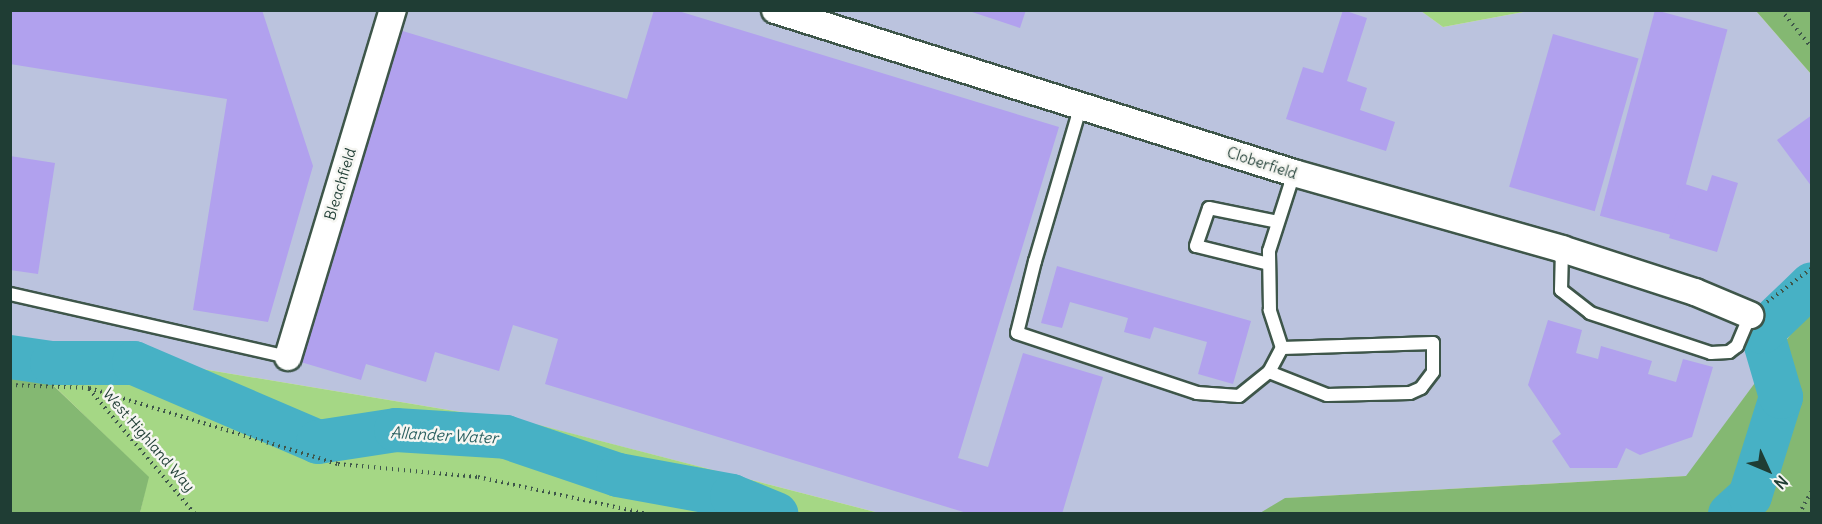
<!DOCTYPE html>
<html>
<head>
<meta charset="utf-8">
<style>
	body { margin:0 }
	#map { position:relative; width:1822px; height:524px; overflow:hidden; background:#ece4c8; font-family:Delius,sans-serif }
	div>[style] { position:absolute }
	.industrial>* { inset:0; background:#bbc3de }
	.green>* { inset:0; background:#a5d785 }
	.forest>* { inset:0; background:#84b872 }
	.river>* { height:44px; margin:-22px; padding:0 22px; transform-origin:22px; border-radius:22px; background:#47b1c5 }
	.building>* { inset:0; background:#b1a1ee; transform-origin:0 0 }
	.path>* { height:4px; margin-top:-2px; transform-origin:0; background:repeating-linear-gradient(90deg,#3e564a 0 1.5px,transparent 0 6px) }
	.roads { filter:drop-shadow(2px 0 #3e564a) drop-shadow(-2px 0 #3e564a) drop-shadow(0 2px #3e564a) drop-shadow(0 -2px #3e564a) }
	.service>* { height:12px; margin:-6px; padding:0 6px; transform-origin:6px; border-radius:6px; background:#fff }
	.minor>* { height:26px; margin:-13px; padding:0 13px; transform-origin:13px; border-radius:13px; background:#fff }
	span { translate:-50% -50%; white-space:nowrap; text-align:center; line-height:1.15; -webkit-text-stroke:5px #f6f6f2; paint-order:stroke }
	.street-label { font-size:15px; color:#1f3d34 }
	.water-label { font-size:16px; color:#2b6060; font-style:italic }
	.frame { position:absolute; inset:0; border:12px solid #1f3d34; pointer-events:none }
	.north { position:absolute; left:1738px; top:440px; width:60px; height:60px; -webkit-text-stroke:4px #f6f6f2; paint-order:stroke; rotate:134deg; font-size:16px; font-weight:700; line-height:24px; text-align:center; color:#1f3d34 }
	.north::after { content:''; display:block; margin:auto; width:21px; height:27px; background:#1f3d34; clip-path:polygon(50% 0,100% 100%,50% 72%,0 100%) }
</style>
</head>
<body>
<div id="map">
	<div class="industrial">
		<div style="clip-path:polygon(1420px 10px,1443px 27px,1528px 11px,1756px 11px,1811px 74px,1811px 307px,1687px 476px,1286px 498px,1260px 514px,879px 513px,538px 425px,11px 337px,10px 11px)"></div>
	</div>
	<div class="green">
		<div style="clip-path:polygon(1421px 11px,1528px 11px,1443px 27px)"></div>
		<div style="clip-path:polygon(10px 337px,539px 425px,879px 513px,140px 513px,148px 477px,11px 344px)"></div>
	</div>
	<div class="forest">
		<div style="clip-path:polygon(1756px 11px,1811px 11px,1811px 74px)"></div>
		<div style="clip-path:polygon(1811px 307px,1811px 513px,1260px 513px,1285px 498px,1686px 476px)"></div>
		<div style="clip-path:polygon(10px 344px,149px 477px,140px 513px,11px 513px)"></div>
	</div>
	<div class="river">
		<div style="left:10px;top:357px;width:42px;rotate:8.1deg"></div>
		<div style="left:52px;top:363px;width:82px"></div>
		<div style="left:134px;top:363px;width:200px;rotate:23.2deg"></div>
		<div style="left:318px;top:442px;width:79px;rotate:-8.7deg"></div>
		<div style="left:396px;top:430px;width:110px;rotate:3.6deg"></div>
		<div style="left:506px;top:437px;width:118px;rotate:18.7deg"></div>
		<div style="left:618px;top:475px;width:116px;rotate:10.4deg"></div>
		<div style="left:732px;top:496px;width:48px;rotate:22.2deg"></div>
		<div style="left:1730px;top:514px;width:27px;rotate:-42deg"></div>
		<div style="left:1750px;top:496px;width:104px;rotate:-72.6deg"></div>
		<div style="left:1781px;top:397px;width:68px;rotate:-106.3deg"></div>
		<div style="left:1762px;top:332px;width:69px;rotate:-43.8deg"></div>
	</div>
	<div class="building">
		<div style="clip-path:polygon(10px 10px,262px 10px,313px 166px,268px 322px,193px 310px,227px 99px,10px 64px)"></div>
		<div style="clip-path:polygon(654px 10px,675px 10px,1059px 127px,958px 458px,988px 467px,1023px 353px,1103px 377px,1062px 514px,970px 514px,545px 384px,558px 339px,513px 325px,499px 371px,435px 352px,426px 382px,366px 364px,361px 380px,294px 360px,396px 29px,627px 99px)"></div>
		<div style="clip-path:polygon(966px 10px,1026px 10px,1020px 28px)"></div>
		<div style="clip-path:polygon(1343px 10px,1367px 18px,1347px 81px,1367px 88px,1360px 110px,1395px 122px,1386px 151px,1286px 119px,1303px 67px,1323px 73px)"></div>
		<div style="left:1655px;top:10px;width:75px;height:213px;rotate:15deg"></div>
		<div style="left:1553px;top:34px;width:89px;height:159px;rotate:16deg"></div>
		<div style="clip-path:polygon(1812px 115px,1812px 187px,1777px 140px)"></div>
		<div style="clip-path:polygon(10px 156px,55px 163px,38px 274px,10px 270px)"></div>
		<div style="clip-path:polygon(1712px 175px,1738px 183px,1717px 252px,1669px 238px,1685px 184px,1707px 191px)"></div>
		<div style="clip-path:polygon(1057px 266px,1251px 321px,1233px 384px,1198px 374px,1207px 342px,1154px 327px,1150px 339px,1124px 332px,1128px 318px,1070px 302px,1062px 328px,1041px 323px)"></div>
		<div style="clip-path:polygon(1548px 320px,1582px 330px,1576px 353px,1598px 359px,1601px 346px,1652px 361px,1648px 374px,1676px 382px,1683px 359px,1713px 367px,1692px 437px,1640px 455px,1626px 448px,1617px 468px,1570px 468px,1552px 441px,1561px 434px,1528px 385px)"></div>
	</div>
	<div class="path">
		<div style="left:1781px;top:10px;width:49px;rotate:50.8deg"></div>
		<div style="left:1767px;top:302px;width:56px;rotate:-37.1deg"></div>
		<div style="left:10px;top:385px;width:79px;rotate:2.2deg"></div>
		<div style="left:89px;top:388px;width:260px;rotate:17deg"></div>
		<div style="left:338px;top:464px;width:141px;rotate:5.3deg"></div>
		<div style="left:478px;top:477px;width:173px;rotate:12.3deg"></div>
		<div style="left:89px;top:389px;width:164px;rotate:49.7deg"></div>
		<div style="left:1799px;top:514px;width:26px;rotate:-61deg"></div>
	</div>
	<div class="roads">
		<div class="service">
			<div style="left:1081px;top:105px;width:163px;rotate:106.4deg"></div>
			<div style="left:1035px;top:261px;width:74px;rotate:104deg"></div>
			<div style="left:1017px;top:333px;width:190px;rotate:18.4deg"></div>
			<div style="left:1197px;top:393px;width:42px;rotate:4.1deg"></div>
			<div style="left:1239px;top:396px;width:38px;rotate:-39deg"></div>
			<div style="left:1269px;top:372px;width:27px;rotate:-62deg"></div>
			<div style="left:1282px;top:348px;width:40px;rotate:-108deg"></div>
			<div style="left:1270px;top:310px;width:59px;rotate:-91deg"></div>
			<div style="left:1269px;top:251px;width:82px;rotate:-72.2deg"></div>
			<div style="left:1562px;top:249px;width:41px;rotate:91.4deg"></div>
			<div style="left:1561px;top:290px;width:37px;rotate:38deg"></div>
			<div style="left:1590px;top:313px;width:127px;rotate:18.3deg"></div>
			<div style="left:1711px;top:353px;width:18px;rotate:-3deg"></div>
			<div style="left:1729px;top:352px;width:10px;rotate:-37deg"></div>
			<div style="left:1737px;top:346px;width:34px;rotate:-67deg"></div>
			<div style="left:1269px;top:264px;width:75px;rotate:-166.1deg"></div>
			<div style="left:1196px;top:246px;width:40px;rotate:-71.1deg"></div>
			<div style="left:1209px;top:208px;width:70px;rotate:11.5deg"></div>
			<div style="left:10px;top:294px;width:285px;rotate:12.8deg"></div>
			<div style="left:1269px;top:372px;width:62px;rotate:21.6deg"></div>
			<div style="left:1327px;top:395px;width:83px;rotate:-1.4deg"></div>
			<div style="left:1410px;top:393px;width:12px;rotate:-24deg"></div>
			<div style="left:1421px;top:388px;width:20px;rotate:-53deg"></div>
			<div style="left:1433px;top:372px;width:29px;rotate:-90deg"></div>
			<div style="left:1433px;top:343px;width:151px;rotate:178.1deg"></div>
		</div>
		<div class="minor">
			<div style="left:775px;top:10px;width:544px;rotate:17.44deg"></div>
			<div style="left:1294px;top:173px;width:279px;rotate:15.8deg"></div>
			<div style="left:1562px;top:249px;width:140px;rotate:17.9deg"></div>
			<div style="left:1695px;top:292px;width:60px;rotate:22.7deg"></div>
			<div style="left:288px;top:357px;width:363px;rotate:-73.2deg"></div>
		</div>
	</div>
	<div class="street-label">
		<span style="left:1262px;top:163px;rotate:18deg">Cloberfield</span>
		<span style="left:340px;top:184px;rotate:-73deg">Bleachfield</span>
		<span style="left:149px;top:440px;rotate:49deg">West Highland Way</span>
	</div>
	<div class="water-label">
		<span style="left:444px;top:435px;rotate:3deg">Allander Water</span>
	</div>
	<div class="frame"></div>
	<div class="north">N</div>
</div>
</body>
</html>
